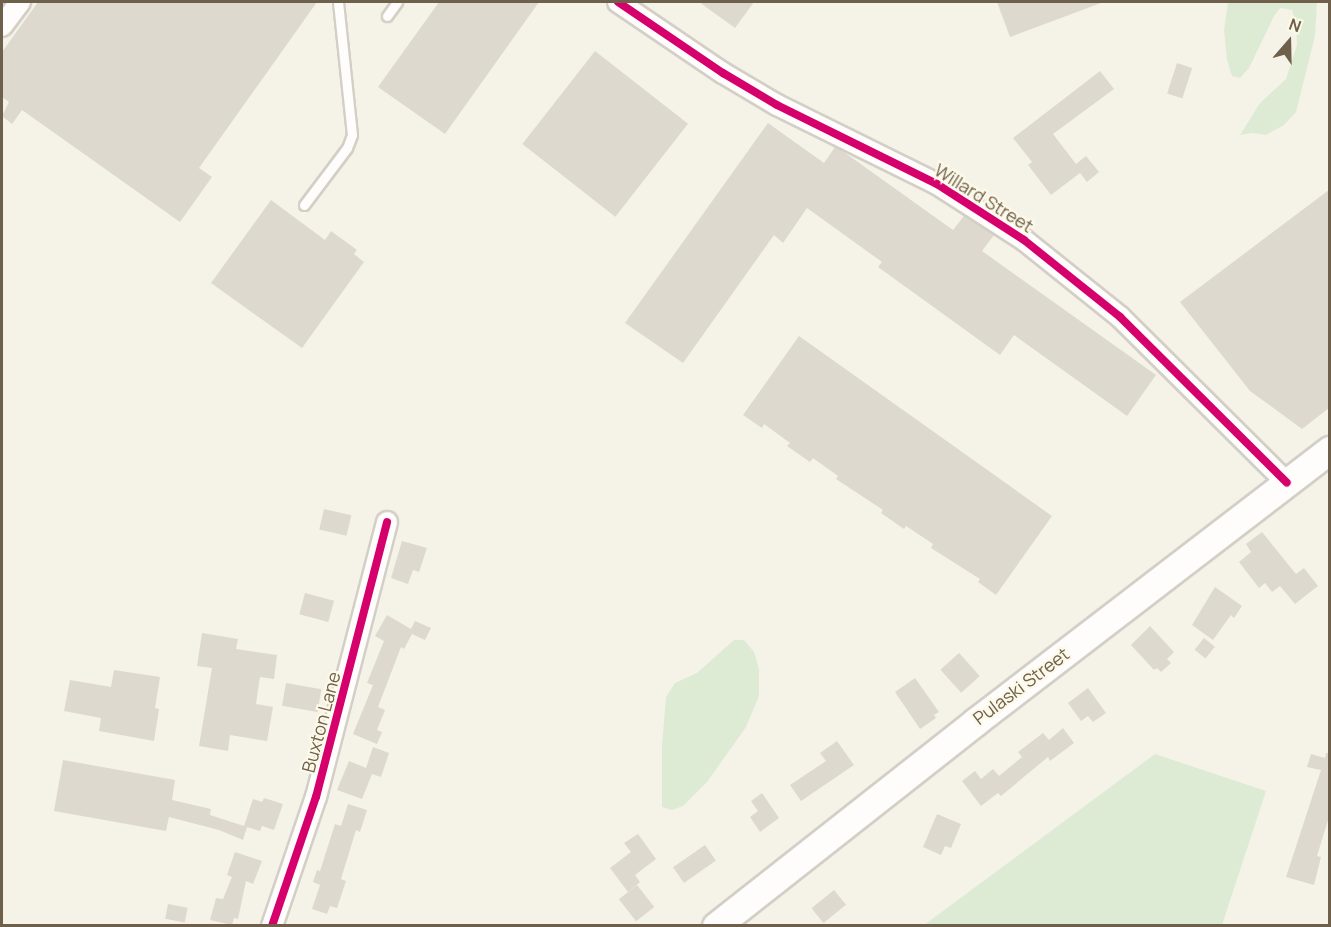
<!DOCTYPE html>
<html>
<head>
<meta charset="utf-8">
<style>
	body { margin:0 }
	#map { position:relative; width:1331px; height:927px; overflow:hidden; background:#f5f2e8; font-family:Manrope,sans-serif }
	div>[style] { position:absolute }
	.green>* { inset:0; background:#ddebd4 }
	.building>* { inset:0; background:#ded9ce; transform-origin:0 0 }
	.roads { filter:drop-shadow(2px 0 #d3cfc7) drop-shadow(-2px 0 #d3cfc7) drop-shadow(0 2px #d3cfc7) drop-shadow(0 -2px #d3cfc7) }
	.service>* { height:9px; margin:-4.5px; padding:0 4.5px; transform-origin:4.5px; border-radius:4.5px; background:#fefdfc }
	.minor>* { height:20px; margin:-10px; padding:0 10px; transform-origin:10px; border-radius:10px; background:#fefdfc }
	.secondary>* { height:27px; margin:-13.5px; padding:0 13.5px; transform-origin:13.5px; border-radius:13.5px; background:#fefdfc }
	.cycleway>* { height:8px; margin:-4px; padding:0 4px; transform-origin:4px; border-radius:4px; background:#d6006c }
	span { translate:-50% -50%; white-space:nowrap; text-align:center; line-height:1.15; -webkit-text-stroke:4.5px #fdf9e9; paint-order:stroke }
	.street-label { font-size:18px; color:#6f604b }
	.frame { position:absolute; inset:0; border:3px solid #6f604b; pointer-events:none }
	.north { position:absolute; left:1259px; top:12px; width:60px; height:60px; -webkit-text-stroke:4px #fdf9e9; paint-order:stroke; rotate:20deg; font-size:16px; font-weight:700; line-height:24px; text-align:center; color:#6f604b }
	.north::after { content:''; display:block; margin:auto; width:21px; height:27px; background:#6f604b; clip-path:polygon(50% 0,100% 100%,50% 72%,0 100%) }
</style>
</head>
<body>
<div id="map">
	<div class="green">
		<div style="clip-path:polygon(1228px 2px,1317px 2px,1315px 36px,1296px 112px,1284px 125px,1266px 135px,1253px 133px,1240px 135px,1260px 103px,1286px 79px,1297px 45px,1296px 23px,1292px 10px,1280px 8px,1274px 16px,1249px 68px,1240px 78px,1232px 76px,1227px 60px,1224px 30px)"></div>
		<div style="clip-path:polygon(734px 640px,744px 640px,754px 652px,759px 669px,759px 696px,746px 727px,707px 782px,683px 806px,672px 810px,662px 807px,662px 745px,666px 697px,675px 683px,697px 673px)"></div>
		<div style="clip-path:polygon(1155px 754px,1266px 791px,1222px 925px,924px 925px)"></div>
	</div>
	<div class="building">
		<div style="clip-path:polygon(38px 2px,317px 2px,199px 168px,212px 177px,180px 222px,22px 110px,12px 124px,2px 116px,9px 102px,2px 97px,2px 52px)"></div>
		<div style="clip-path:polygon(439px 2px,539px 2px,445px 134px,378px 87px)"></div>
		<div style="clip-path:polygon(699px 2px,754px 2px,735px 28px)"></div>
		<div style="clip-path:polygon(997px 2px,1101px 2px,1101px 3px,1010px 37px)"></div>
		<div style="left:595px;top:51px;width:118px;height:118px;rotate:38deg"></div>
		<div style="left:1177px;top:63px;width:16px;height:32px;rotate:18deg"></div>
		<div style="clip-path:polygon(1100px 71px,1114px 89px,1053px 134px,1076px 164px,1086px 156px,1099px 172px,1087px 182px,1080px 173px,1051px 195px,1028px 165px,1032px 162px,1013px 138px)"></div>
		<div style="clip-path:polygon(768px 123px,824px 163px,835px 147px,841px 150px,953px 230px,964px 216px,994px 235px,982px 251px,1156px 375px,1127px 416px,1014px 335px,1000px 355px,878px 267px,882px 262px,807px 208px,783px 243px,774px 235px,683px 363px,625px 323px)"></div>
		<div style="clip-path:polygon(1329px 190px,1329px 408px,1302px 429px,1250px 391px,1180px 302px)"></div>
		<div style="clip-path:polygon(271px 200px,325px 240px,331px 231px,357px 250px,354px 254px,364px 262px,302px 348px,211px 283px)"></div>
		<div style="clip-path:polygon(799px 336px,1052px 516px,996px 595px,978px 582px,980px 579px,931px 548px,933px 544px,906px 526px,904px 529px,881px 513px,883px 510px,836px 479px,838px 476px,813px 458px,810px 462px,787px 446px,790px 443px,764px 424px,762px 428px,743px 415px)"></div>
		<div style="left:324px;top:509px;width:28px;height:21px;rotate:13deg"></div>
		<div style="clip-path:polygon(1262px 532px,1296px 574px,1304px 568px,1318px 586px,1295px 604px,1280px 586px,1272px 592px,1265px 583px,1259px 588px,1239px 562px,1251px 552px,1246px 544px)"></div>
		<div style="clip-path:polygon(402px 541px,427px 548px,419px 572px,413px 570px,408px 584px,391px 578px)"></div>
		<div style="clip-path:polygon(1215px 587px,1242px 606px,1234px 618px,1231px 615px,1213px 640px,1192px 625px)"></div>
		<div style="left:305px;top:593px;width:30px;height:22px;rotate:15deg"></div>
		<div style="clip-path:polygon(387px 615px,411px 629px,415px 621px,431px 628px,425px 640px,412px 634px,404px 649px,401px 647px,378px 707px,385px 710px,377px 730px,382px 732px,377px 744px,353px 734px,373px 685px,367px 683px,384px 641px,375px 636px)"></div>
		<div style="clip-path:polygon(1150px 626px,1174px 652px,1167px 659px,1171px 663px,1161px 672px,1157px 668px,1154px 670px,1131px 645px)"></div>
		<div style="clip-path:polygon(202px 633px,238px 639px,236px 649px,277px 655px,274px 679px,260px 677px,256px 704px,273px 707px,267px 741px,230px 735px,228px 751px,199px 746px,212px 668px,197px 666px)"></div>
		<div style="left:1204px;top:638px;width:14px;height:15px;rotate:39deg"></div>
		<div style="left:959px;top:653px;width:31px;height:25px;rotate:48deg"></div>
		<div style="clip-path:polygon(114px 670px,160px 677px,155px 708px,159px 709px,154px 741px,99px 731px,101px 718px,64px 711px,70px 680px,111px 687px)"></div>
		<div style="clip-path:polygon(915px 678px,939px 712px,934px 715px,936px 718px,920px 729px,895px 692px)"></div>
		<div style="left:286px;top:683px;width:36px;height:23px;rotate:10deg"></div>
		<div style="clip-path:polygon(1088px 688px,1106px 713px,1093px 722px,1088px 716px,1081px 721px,1068px 703px)"></div>
		<div style="clip-path:polygon(1063px 728px,1074px 743px,1050px 761px,1048px 757px,1001px 796px,998px 793px,981px 806px,962px 781px,975px 771px,981px 779px,993px 769px,999px 776px,1022px 757px,1018px 752px,1043px 733px,1049px 740px)"></div>
		<div style="clip-path:polygon(837px 741px,854px 765px,801px 801px,790px 785px,826px 761px,820px 753px)"></div>
		<div style="clip-path:polygon(373px 747px,389px 753px,381px 777px,372px 774px,362px 799px,337px 790px,349px 761px,366px 768px)"></div>
		<div style="clip-path:polygon(1326px 753px,1329px 753px,1329px 817px,1317px 856px,1321px 857px,1314px 885px,1286px 877px,1321px 770px,1307px 767px,1311px 754px,1325px 758px)"></div>
		<div style="clip-path:polygon(63px 760px,175px 780px,172px 800px,211px 809px,210px 815px,244px 826px,253px 799px,262px 802px,264px 798px,283px 804px,274px 830px,262px 826px,260px 831px,247px 827px,243px 840px,219px 830px,169px 817px,166px 831px,54px 811px)"></div>
		<div style="clip-path:polygon(762px 793px,779px 818px,760px 832px,750px 817px,758px 811px,751px 801px)"></div>
		<div style="clip-path:polygon(348px 804px,367px 810px,360px 832px,356px 830px,341px 879px,346px 881px,337px 908px,330px 906px,327px 914px,312px 909px,320px 885px,313px 882px,317px 870px,320px 871px,335px 824px,341px 826px)"></div>
		<div style="clip-path:polygon(937px 814px,961px 824px,951px 848px,945px 846px,941px 855px,923px 847px)"></div>
		<div style="clip-path:polygon(638px 834px,656px 859px,635px 875px,640px 882px,628px 892px,610px 868px,631px 852px,624px 843px)"></div>
		<div style="left:705px;top:845px;width:19px;height:39px;rotate:55deg"></div>
		<div style="clip-path:polygon(235px 852px,262px 861px,253px 884px,246px 881px,238px 919px,234px 918px,232px 925px,210px 920px,216px 898px,223px 899px,232px 877px,227px 875px)"></div>
		<div style="left:637px;top:885px;width:28px;height:23px;rotate:52deg"></div>
		<div style="left:834px;top:890px;width:19px;height:29px;rotate:51deg"></div>
		<div style="left:168px;top:904px;width:20px;height:15px;rotate:11deg"></div>
	</div>
	<div class="roads">
		<div class="service">
			<div style="left:387px;top:16px;width:17px;rotate:-54deg"></div>
			<div style="left:304px;top:205px;width:71px;rotate:-53deg"></div>
			<div style="left:347px;top:148px;width:14px;rotate:-69deg"></div>
			<div style="left:352px;top:135px;width:134px;rotate:-96deg"></div>
		</div>
		<div class="minor">
			<div style="left:618px;top:2px;width:127px;rotate:34.1deg"></div>
			<div style="left:723px;top:73px;width:63px;rotate:30.7deg"></div>
			<div style="left:777px;top:105px;width:178px;rotate:26.3deg"></div>
			<div style="left:937px;top:184px;width:103px;rotate:32.8deg"></div>
			<div style="left:1024px;top:240px;width:123px;rotate:38.7deg"></div>
			<div style="left:1120px;top:317px;width:235px;rotate:44.8deg"></div>
			<div style="left:2px;top:26px;width:30px;rotate:-53deg"></div>
			<div style="left:272px;top:926px;width:136px;rotate:-71.2deg"></div>
			<div style="left:316px;top:797px;width:284px;rotate:-75.5deg"></div>
		</div>
		<div class="secondary">
			<div style="left:716px;top:926px;width:330px;rotate:-38.2deg"></div>
			<div style="left:975px;top:722px;width:447px;rotate:-37.5deg"></div>
		</div>
	</div>
	<div class="cycleway">
		<div style="left:618px;top:2px;width:127px;rotate:34.1deg"></div>
		<div style="left:723px;top:73px;width:63px;rotate:30.7deg"></div>
		<div style="left:777px;top:105px;width:178px;rotate:26.3deg"></div>
		<div style="left:937px;top:184px;width:103px;rotate:32.8deg"></div>
		<div style="left:1024px;top:240px;width:123px;rotate:38.7deg"></div>
		<div style="left:1120px;top:317px;width:235px;rotate:44.8deg"></div>
		<div style="left:272px;top:926px;width:136px;rotate:-71.2deg"></div>
		<div style="left:316px;top:797px;width:284px;rotate:-75.5deg"></div>
	</div>
	<div class="street-label">
		<span style="left:984px;top:198px;rotate:32deg">Willard Street</span>
		<span style="left:1021px;top:686px;rotate:-37deg">Pulaski Street</span>
		<span style="left:321px;top:722px;rotate:-75deg">Buxton Lane</span>
	</div>
	<div class="frame"></div>
	<div class="north">N</div>
</div>
</body>
</html>
